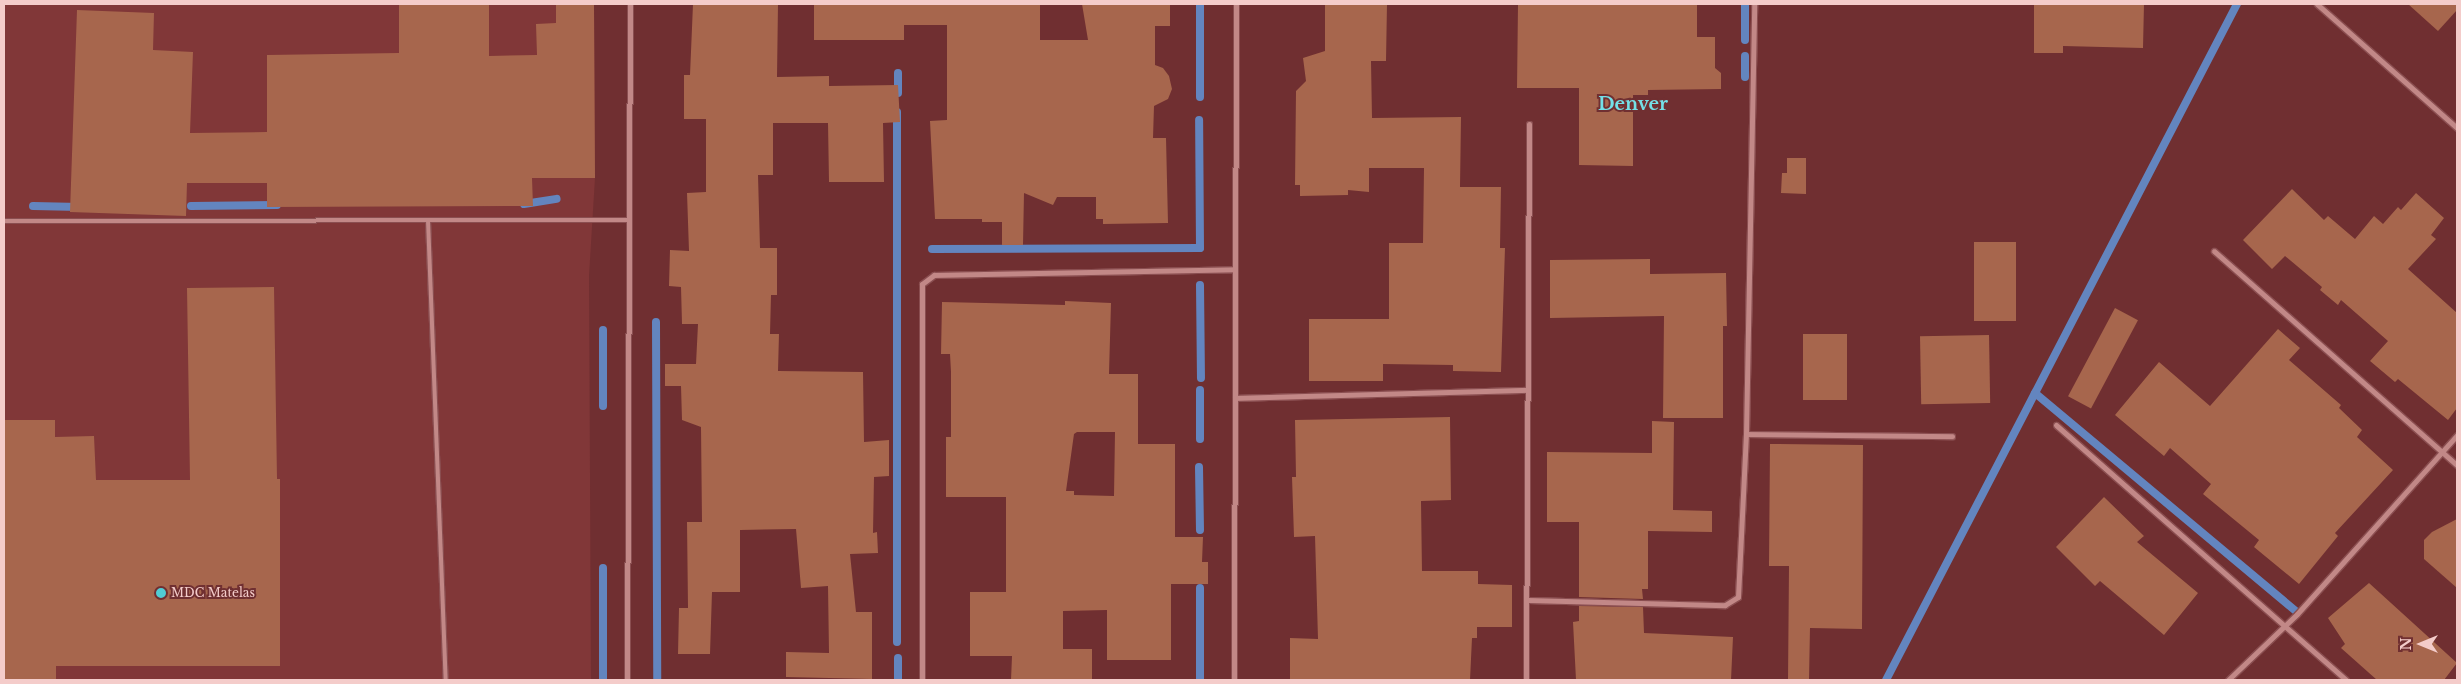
<!DOCTYPE html>
<html>
<head>
<meta charset="utf-8">
<style>
	body { margin:0 }
	#map { position:relative; width:2461px; height:684px; overflow:hidden; background:#702f31; font-family:"Libre Baskerville",serif }
	div>[style] { position:absolute }
	.built>* { inset:0; background:#813738 }
	.stream>* { height:8px; margin:-4px; padding:0 4px; transform-origin:4px; border-radius:4px; background:#6385bf }
	.building>* { inset:0; background:#a7664d; transform-origin:0 0 }
	.roads { filter:drop-shadow(1px 0 #8a4e50) drop-shadow(-1px 0 #8a4e50) drop-shadow(0 1px #8a4e50) drop-shadow(0 -1px #8a4e50) }
	.service>* { height:4px; margin:-2px; padding:0 2px; transform-origin:2px; border-radius:2px; background:#c28887 }
	.minor>* { height:5px; margin:-2.5px; padding:0 2.5px; transform-origin:2.5px; border-radius:2.5px; background:#c28887 }
	.dots>* { width:14px; height:14px; translate:-50% -50%; box-sizing:border-box; border:2px solid #702f31; border-radius:50% }
	span { translate:-50% -50%; white-space:nowrap; text-align:center; line-height:1.15; -webkit-text-stroke:4px #702f31; paint-order:stroke }
	.poi-label { font-size:12px; color:#f4ccca }
	.left { translate:0 -50%; text-align:left }
	.district-label { font-size:18px; color:#74e0e7; font-weight:700 }
	.frame { position:absolute; inset:0; border:5px solid #f4ccca; pointer-events:none }
	.north { position:absolute; left:2396px; top:619px; width:50px; height:50px; -webkit-text-stroke:4px #702f31; paint-order:stroke; rotate:270deg; font-size:14px; font-weight:700; line-height:20px; text-align:center; color:#f4ccca }
	.north::after { content:''; display:block; margin:auto; width:18px; height:22px; background:#f4ccca; clip-path:polygon(50% 0,100% 100%,50% 72%,0 100%) }
</style>
</head>
<body>
<div id="map">
	<div class="built">
		<div style="clip-path:polygon(4px 4px,594px 4px,595px 178px,589px 276px,591px 680px,4px 680px)"></div>
	</div>
	<div class="stream">
		<div style="left:1745px;top:4px;width:36px;rotate:90deg"></div>
		<div style="left:1745px;top:56px;width:21px;rotate:90deg"></div>
		<div style="left:898px;top:93px;width:20px;rotate:-90deg"></div>
		<div style="left:1200px;top:97px;width:93px;rotate:-90deg"></div>
		<div style="left:524px;top:204px;width:33px;rotate:-9deg"></div>
		<div style="left:33px;top:206px;width:47px;rotate:1.2deg"></div>
		<div style="left:191px;top:206px;width:86px;rotate:-0.7deg"></div>
		<div style="left:932px;top:249px;width:268px;rotate:-0.2deg"></div>
		<div style="left:1200px;top:248px;width:128px;rotate:-90.4deg"></div>
		<div style="left:1200px;top:285px;width:93px;rotate:89.4deg"></div>
		<div style="left:656px;top:322px;width:358px;rotate:89.8deg"></div>
		<div style="left:2035px;top:393px;width:341px;rotate:39.9deg"></div>
		<div style="left:603px;top:406px;width:76px;rotate:-90deg"></div>
		<div style="left:1200px;top:439px;width:49px;rotate:-90deg"></div>
		<div style="left:1199px;top:467px;width:63px;rotate:89.1deg"></div>
		<div style="left:603px;top:568px;width:112px;rotate:90deg"></div>
		<div style="left:897px;top:642px;width:530px;rotate:-90deg"></div>
		<div style="left:898px;top:658px;width:22px;rotate:90deg"></div>
		<div style="left:1200px;top:680px;width:92px;rotate:-90deg"></div>
		<div style="left:1886px;top:680px;width:762px;rotate:-62.56deg"></div>
	</div>
	<div class="building">
		<div style="clip-path:polygon(399px 4px,489px 4px,489px 56px,537px 55px,536px 24px,556px 23px,556px 4px,594px 4px,595px 178px,532px 178px,533px 206px,267px 207px,267px 183px,187px 183px,186px 216px,70px 212px,77px 10px,154px 13px,153px 50px,193px 52px,190px 133px,267px 132px,267px 55px,399px 53px)"></div>
		<div style="clip-path:polygon(693px 4px,778px 4px,777px 77px,829px 76px,829px 86px,898px 85px,900px 122px,883px 123px,884px 182px,829px 182px,828px 123px,773px 123px,773px 175px,758px 175px,760px 248px,777px 248px,777px 295px,771px 295px,770px 334px,779px 334px,778px 371px,863px 372px,864px 442px,889px 440px,889px 476px,874px 477px,873px 533px,877px 532px,878px 553px,850px 554px,856px 612px,872px 612px,872px 679px,786px 677px,786px 652px,829px 653px,828px 586px,801px 588px,796px 529px,740px 530px,740px 592px,712px 592px,710px 654px,678px 654px,679px 608px,688px 608px,687px 522px,702px 522px,701px 427px,682px 420px,681px 386px,665px 386px,665px 364px,696px 364px,698px 324px,682px 324px,681px 287px,669px 286px,670px 250px,689px 251px,687px 193px,706px 192px,706px 119px,684px 119px,684px 75px,690px 75px)"></div>
		<div style="clip-path:polygon(814px 4px,1040px 4px,1040px 40px,1088px 40px,1082px 4px,1170px 4px,1170px 26px,1155px 26px,1155px 65px,1163px 68px,1169px 76px,1172px 89px,1168px 99px,1154px 106px,1153px 138px,1166px 138px,1168px 223px,1103px 224px,1103px 219px,1096px 219px,1096px 197px,1057px 197px,1053px 205px,1024px 193px,1023px 245px,1002px 245px,1002px 222px,982px 222px,982px 219px,935px 219px,930px 121px,947px 120px,947px 25px,904px 25px,904px 40px,814px 40px)"></div>
		<div style="clip-path:polygon(1325px 4px,1387px 4px,1386px 61px,1371px 61px,1372px 118px,1461px 117px,1460px 187px,1501px 187px,1500px 248px,1505px 248px,1501px 372px,1453px 371px,1453px 365px,1383px 364px,1383px 381px,1309px 381px,1309px 319px,1389px 319px,1389px 243px,1423px 243px,1424px 168px,1369px 168px,1369px 192px,1348px 190px,1348px 195px,1300px 196px,1300px 185px,1295px 185px,1296px 91px,1306px 81px,1303px 58px,1325px 51px)"></div>
		<div style="clip-path:polygon(1518px 4px,1697px 4px,1697px 37px,1715px 37px,1715px 68px,1721px 73px,1721px 89px,1648px 90px,1648px 95px,1633px 95px,1633px 166px,1579px 165px,1579px 88px,1517px 88px)"></div>
		<div style="clip-path:polygon(2034px 4px,2144px 4px,2143px 48px,2063px 46px,2063px 53px,2034px 53px)"></div>
		<div style="clip-path:polygon(2408px 4px,2457px 4px,2457px 10px,2438px 31px)"></div>
		<div style="clip-path:polygon(1787px 158px,1806px 158px,1806px 194px,1781px 193px,1782px 173px,1787px 173px)"></div>
		<div style="clip-path:polygon(2292px 189px,2324px 220px,2328px 216px,2355px 239px,2374px 216px,2383px 224px,2398px 207px,2401px 210px,2416px 193px,2444px 218px,2431px 235px,2436px 239px,2408px 269px,2457px 313px,2457px 408px,2448px 420px,2398px 379px,2395px 382px,2370px 361px,2388px 341px,2341px 300px,2338px 305px,2320px 290px,2322px 287px,2285px 256px,2272px 269px,2243px 240px)"></div>
		<div style="left:1974px;top:242px;width:42px;height:79px"></div>
		<div style="clip-path:polygon(1650px 259px,1650px 274px,1726px 273px,1727px 326px,1723px 326px,1723px 418px,1663px 418px,1664px 316px,1550px 318px,1550px 260px)"></div>
		<div style="clip-path:polygon(274px 287px,277px 479px,280px 479px,280px 666px,56px 666px,56px 680px,4px 680px,4px 420px,55px 420px,55px 437px,94px 436px,96px 480px,190px 480px,187px 288px)"></div>
		<div style="clip-path:polygon(evenodd,1065px 301px,1111px 303px,1109px 374px,1138px 374px,1138px 444px,1175px 444px,1175px 537px,1203px 537px,1202px 562px,1208px 562px,1208px 584px,1171px 584px,1171px 660px,1107px 660px,1107px 610px,1063px 611px,1063px 649px,1092px 649px,1092px 680px,1011px 680px,1012px 656px,970px 656px,970px 592px,1006px 592px,1006px 497px,946px 497px,946px 437px,951px 437px,951px 372px,950px 354px,941px 354px,942px 302px,1065px 305px,1065px 301px,1077px 432px,1115px 432px,1114px 496px,1074px 495px,1074px 491px,1066px 491px,1074px 434px,1077px 432px)"></div>
		<div style="left:2115px;top:308px;width:26px;height:100px;rotate:28deg"></div>
		<div style="clip-path:polygon(2278px 329px,2300px 348px,2289px 360px,2341px 405px,2339px 408px,2362px 430px,2357px 437px,2393px 470px,2335px 533px,2338px 536px,2299px 584px,2254px 547px,2259px 540px,2203px 494px,2211px 484px,2170px 448px,2164px 456px,2115px 415px,2159px 362px,2210px 406px)"></div>
		<div style="left:1803px;top:334px;width:44px;height:66px"></div>
		<div style="left:1989px;top:335px;width:68px;height:69px;rotate:89deg"></div>
		<div style="clip-path:polygon(1450px 417px,1451px 500px,1421px 501px,1422px 571px,1478px 571px,1478px 584px,1512px 585px,1512px 627px,1477px 627px,1477px 638px,1472px 638px,1470px 680px,1290px 680px,1290px 638px,1318px 639px,1315px 536px,1294px 537px,1292px 477px,1296px 477px,1295px 420px)"></div>
		<div style="clip-path:polygon(1652px 421px,1674px 422px,1673px 510px,1712px 511px,1712px 532px,1648px 531px,1648px 589px,1642px 589px,1643px 599px,1579px 597px,1579px 522px,1547px 522px,1547px 452px,1652px 453px)"></div>
		<div style="clip-path:polygon(1770px 444px,1863px 445px,1862px 629px,1810px 628px,1809px 680px,1788px 680px,1789px 566px,1769px 566px)"></div>
		<div style="clip-path:polygon(2104px 497px,2144px 536px,2137px 542px,2198px 593px,2164px 635px,2100px 581px,2095px 586px,2056px 547px)"></div>
		<div style="clip-path:polygon(2457px 519px,2457px 588px,2424px 559px,2424px 540px,2432px 532px)"></div>
		<div style="clip-path:polygon(2369px 583px,2457px 663px,2444px 680px,2377px 680px,2341px 648px,2345px 644px,2328px 618px)"></div>
		<div style="clip-path:polygon(1579px 606px,1643px 607px,1644px 633px,1733px 637px,1731px 680px,1576px 680px,1573px 622px,1579px 621px)"></div>
	</div>
	<div class="roads">
		<div class="service">
			<div style="left:428px;top:220px;width:460px;rotate:87.8deg"></div>
			<div style="left:4px;top:221px;width:625px;rotate:-0.09deg"></div>
		</div>
		<div class="minor">
			<div style="left:2317px;top:4px;width:187px;rotate:41.5deg"></div>
			<div style="left:2214px;top:251px;width:324px;rotate:41.4deg"></div>
			<div style="left:1235px;top:398px;width:293px;rotate:-1.6deg"></div>
			<div style="left:2056px;top:425px;width:386px;rotate:41.3deg"></div>
			<div style="left:1746px;top:434px;width:206px;rotate:0.6deg"></div>
			<div style="left:1528px;top:600px;width:197px;rotate:1.5deg"></div>
			<div style="left:1725px;top:605px;width:15px;rotate:-32deg"></div>
			<div style="left:1738px;top:597px;width:163px;rotate:-87.2deg"></div>
			<div style="left:1746px;top:434px;width:430px;rotate:-88.9deg"></div>
			<div style="left:627px;top:680px;width:676px;rotate:-89.75deg"></div>
			<div style="left:922px;top:680px;width:396px;rotate:-90deg"></div>
			<div style="left:922px;top:284px;width:15px;rotate:-37deg"></div>
			<div style="left:934px;top:275px;width:301px;rotate:-1.1deg"></div>
			<div style="left:1234px;top:680px;width:676px;rotate:-89.83deg"></div>
			<div style="left:1526px;top:680px;width:556px;rotate:-89.69deg"></div>
			<div style="left:2228px;top:680px;width:95px;rotate:-43.7deg"></div>
			<div style="left:2297px;top:614px;width:240px;rotate:-48.2deg"></div>
		</div>
	</div>
	<div class="dots">
		<div style="left:161px;top:593px;background:#51ccd4"></div>
	</div>
	<div class="poi-label">
		<span class="left" style="left:171px;top:593px">MDC Matelas</span>
	</div>
	<div class="district-label">
		<span style="left:1633px;top:104px">Denver</span>
	</div>
	<div class="frame"></div>
	<div class="north">N</div>
</div>
</body>
</html>
